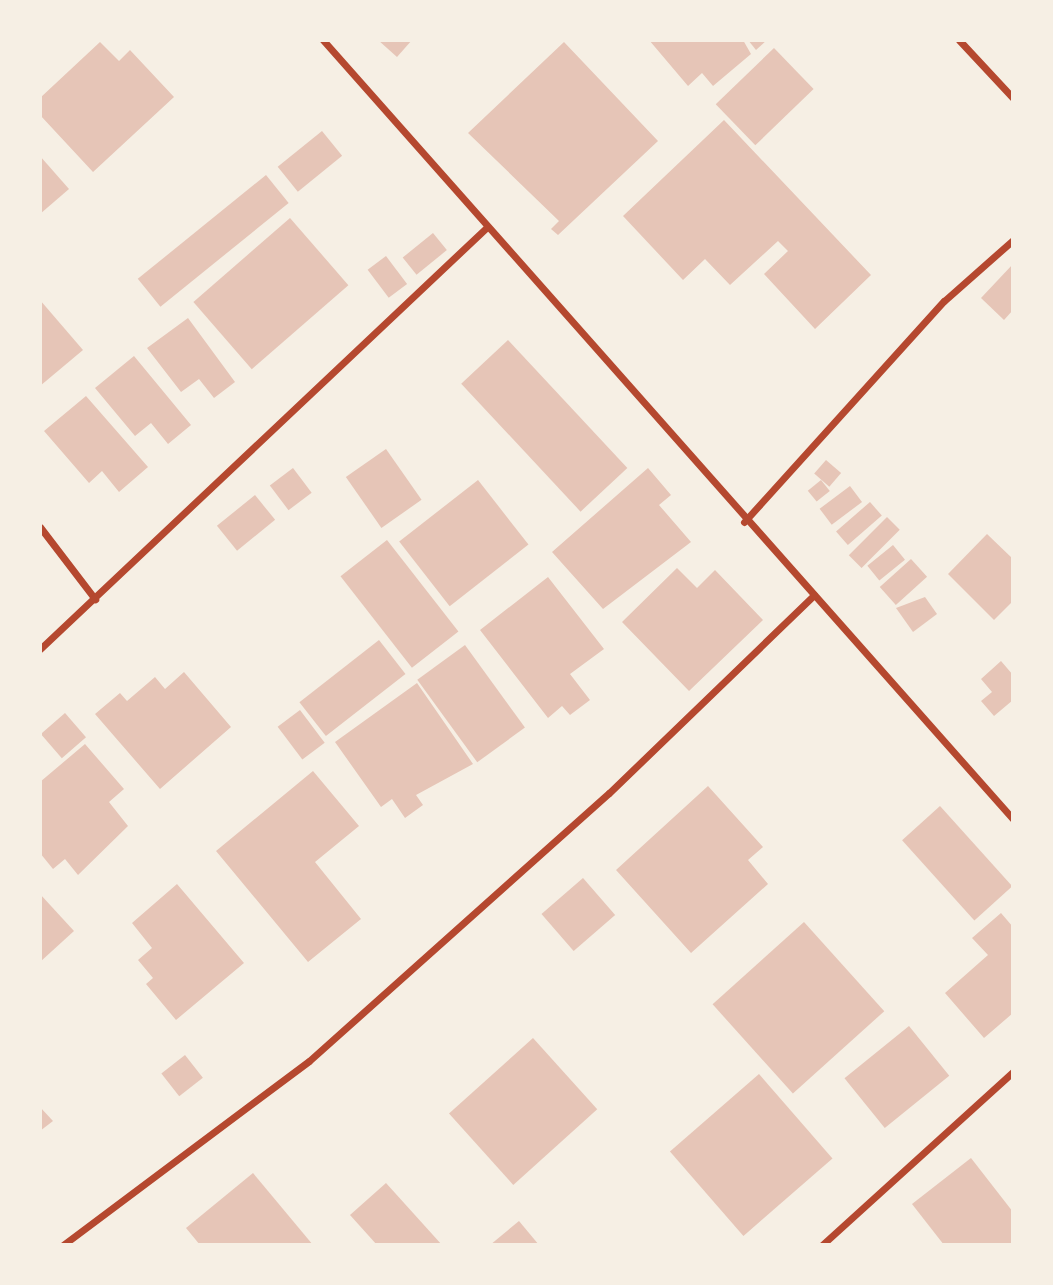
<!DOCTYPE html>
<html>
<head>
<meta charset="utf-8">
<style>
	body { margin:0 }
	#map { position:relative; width:1053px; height:1285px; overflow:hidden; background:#f6efe4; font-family:"Source Sans 3",sans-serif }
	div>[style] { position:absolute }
	.building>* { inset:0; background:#e6c5b7; transform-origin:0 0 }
	.minor>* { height:7px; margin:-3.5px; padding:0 3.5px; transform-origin:3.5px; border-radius:3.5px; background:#b5482f }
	span { translate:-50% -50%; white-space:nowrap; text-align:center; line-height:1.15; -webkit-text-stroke:6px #f6efe4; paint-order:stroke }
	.frame { position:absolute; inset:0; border:42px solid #f6efe4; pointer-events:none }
</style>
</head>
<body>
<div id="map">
	<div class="building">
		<div style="clip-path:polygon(378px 40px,412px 40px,397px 57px)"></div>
		<div style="clip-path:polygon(649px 40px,743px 40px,751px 54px,713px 86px,702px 73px,688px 86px)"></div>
		<div style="clip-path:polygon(748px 40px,767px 40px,756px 50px)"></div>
		<div style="clip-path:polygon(100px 42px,119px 61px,130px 50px,174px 97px,93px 172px,40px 115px,40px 98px)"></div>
		<div style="clip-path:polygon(564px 42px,658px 141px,558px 235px,551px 229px,559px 221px,468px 133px)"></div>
		<div style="left:774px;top:48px;width:57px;height:81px;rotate:46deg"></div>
		<div style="clip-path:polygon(724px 120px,871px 275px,815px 329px,764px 274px,788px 251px,778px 241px,730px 285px,705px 259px,683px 280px,623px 216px)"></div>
		<div style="left:322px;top:131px;width:32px;height:57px;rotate:51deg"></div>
		<div style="clip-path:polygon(40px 156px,69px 189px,40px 214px)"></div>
		<div style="left:266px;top:175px;width:36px;height:165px;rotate:51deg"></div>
		<div style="left:290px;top:218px;width:89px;height:128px;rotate:49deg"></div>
		<div style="left:433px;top:233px;width:22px;height:39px;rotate:51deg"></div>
		<div style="left:386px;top:256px;width:35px;height:23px;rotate:53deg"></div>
		<div style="clip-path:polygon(1013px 264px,1013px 310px,1004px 320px,981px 298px)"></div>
		<div style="clip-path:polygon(40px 300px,83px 350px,40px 386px)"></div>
		<div style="clip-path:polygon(188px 318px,235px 382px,214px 398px,199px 379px,181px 392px,147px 348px)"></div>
		<div style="left:508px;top:340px;width:175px;height:64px;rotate:47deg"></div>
		<div style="clip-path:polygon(134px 356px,191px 425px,168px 444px,151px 423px,135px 436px,95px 388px)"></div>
		<div style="clip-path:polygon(86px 396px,148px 467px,119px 492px,102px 471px,89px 483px,44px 431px)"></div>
		<div style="left:386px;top:449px;width:62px;height:49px;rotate:55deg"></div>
		<div style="left:826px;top:460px;width:20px;height:18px;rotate:41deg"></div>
		<div style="left:293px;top:468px;width:31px;height:29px;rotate:53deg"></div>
		<div style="clip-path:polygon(648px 468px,671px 495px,659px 505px,691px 542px,603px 609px,552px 552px)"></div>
		<div style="left:478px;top:480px;width:82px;height:100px;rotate:52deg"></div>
		<div style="left:821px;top:480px;width:14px;height:17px;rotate:51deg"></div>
		<div style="left:850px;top:486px;width:20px;height:38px;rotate:53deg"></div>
		<div style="left:255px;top:495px;width:32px;height:49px;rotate:51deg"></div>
		<div style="left:870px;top:502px;width:18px;height:45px;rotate:49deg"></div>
		<div style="left:887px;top:517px;width:18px;height:54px;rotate:45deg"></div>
		<div style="clip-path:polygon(987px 534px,1013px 559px,1013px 601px,994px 620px,948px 574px)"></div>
		<div style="left:387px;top:540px;width:116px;height:59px;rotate:52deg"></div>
		<div style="left:893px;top:545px;width:19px;height:33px;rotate:51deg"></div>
		<div style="left:911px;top:559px;width:24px;height:42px;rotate:48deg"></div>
		<div style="clip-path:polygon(677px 568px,697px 588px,715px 570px,763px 620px,689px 691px,622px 622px)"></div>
		<div style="clip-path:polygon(548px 577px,604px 649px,570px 674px,590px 700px,570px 715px,562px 706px,548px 718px,480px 630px)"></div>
		<div style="clip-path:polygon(925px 597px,937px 614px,913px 632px,896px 608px)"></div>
		<div style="left:379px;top:640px;width:43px;height:101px;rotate:52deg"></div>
		<div style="left:465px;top:645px;width:102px;height:59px;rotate:54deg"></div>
		<div style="clip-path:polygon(1001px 661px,1013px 675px,1013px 700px,994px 716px,981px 701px,992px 692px,981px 679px)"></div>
		<div style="clip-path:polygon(184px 672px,231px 727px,160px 789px,95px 714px,120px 693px,127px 701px,155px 677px,165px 689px)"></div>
		<div style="clip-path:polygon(417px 683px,473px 764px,416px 795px,423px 805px,405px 818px,392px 799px,381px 807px,335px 742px)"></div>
		<div style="left:300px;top:710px;width:41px;height:28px;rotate:53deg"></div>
		<div style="left:65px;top:713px;width:32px;height:32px;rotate:49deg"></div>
		<div style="clip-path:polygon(85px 744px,124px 789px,109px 802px,128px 826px,78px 875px,65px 859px,53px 869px,40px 853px,40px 782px)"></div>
		<div style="clip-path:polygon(313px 771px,359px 826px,315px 862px,361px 919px,308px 962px,216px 851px)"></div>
		<div style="clip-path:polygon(708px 786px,763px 847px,748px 860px,768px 884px,691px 953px,616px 870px)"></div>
		<div style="left:940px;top:806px;width:108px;height:51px;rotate:48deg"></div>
		<div style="left:583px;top:878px;width:49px;height:55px;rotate:49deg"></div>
		<div style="clip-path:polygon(177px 884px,244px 963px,176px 1020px,146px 984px,153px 978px,138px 960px,152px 948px,132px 923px)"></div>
		<div style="clip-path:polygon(40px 894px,74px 931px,40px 962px)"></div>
		<div style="clip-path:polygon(1001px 913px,1013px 927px,1013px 1013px,984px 1038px,945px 993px,988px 955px,972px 938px)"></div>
		<div style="left:804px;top:922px;width:120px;height:123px;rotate:48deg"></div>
		<div style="left:909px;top:1026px;width:64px;height:83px;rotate:51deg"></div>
		<div style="left:533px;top:1038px;width:96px;height:113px;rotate:48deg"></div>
		<div style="left:185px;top:1055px;width:29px;height:30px;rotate:52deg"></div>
		<div style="left:759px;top:1074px;width:112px;height:118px;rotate:49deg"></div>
		<div style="clip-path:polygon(40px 1107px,53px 1121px,40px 1131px)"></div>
		<div style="clip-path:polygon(971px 1158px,1013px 1212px,1013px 1245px,944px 1245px,912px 1204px)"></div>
		<div style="clip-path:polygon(253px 1173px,313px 1245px,200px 1245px,186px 1228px)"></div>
		<div style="clip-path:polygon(386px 1183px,442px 1245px,377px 1245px,350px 1215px)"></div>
		<div style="clip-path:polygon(519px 1221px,539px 1245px,490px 1245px)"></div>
	</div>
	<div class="minor">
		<div style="left:323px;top:40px;width:1041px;rotate:48.47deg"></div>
		<div style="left:959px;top:40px;width:79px;rotate:47deg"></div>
		<div style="left:744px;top:522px;width:298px;rotate:-47.9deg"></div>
		<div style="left:944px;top:301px;width:92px;rotate:-41.5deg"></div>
		<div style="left:40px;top:527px;width:91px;rotate:52.6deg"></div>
		<div style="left:40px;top:649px;width:613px;rotate:-43.35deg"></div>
		<div style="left:63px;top:1245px;width:307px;rotate:-36.8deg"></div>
		<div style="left:309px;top:1061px;width:402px;rotate:-41.8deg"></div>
		<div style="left:609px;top:793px;width:285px;rotate:-44deg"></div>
		<div style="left:822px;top:1245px;width:258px;rotate:-42.2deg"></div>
	</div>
	<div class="frame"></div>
</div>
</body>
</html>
